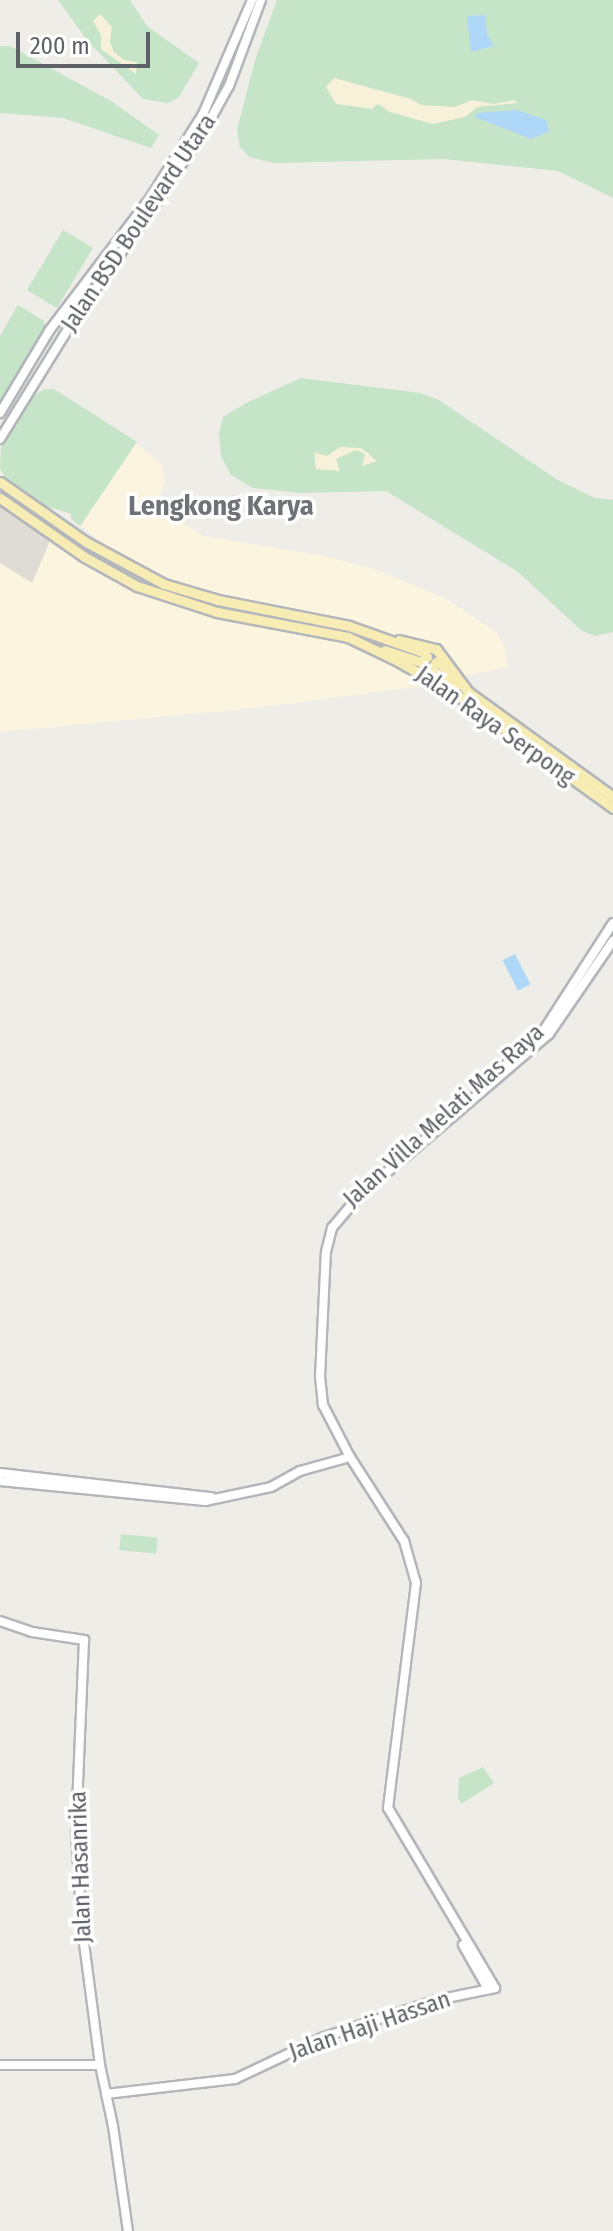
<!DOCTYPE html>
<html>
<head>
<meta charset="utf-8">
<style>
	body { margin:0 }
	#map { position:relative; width:613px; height:2231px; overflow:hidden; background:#efede7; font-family:"Fira Sans Condensed",sans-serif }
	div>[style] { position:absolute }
	.commercial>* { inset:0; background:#fbf5e0 }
	.education>* { inset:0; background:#dfdcd5 }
	.green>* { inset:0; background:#c6e4c7; transform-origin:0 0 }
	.sand>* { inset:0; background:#f7f1da }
	.water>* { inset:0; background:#afd7f7; transform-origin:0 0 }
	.roads { filter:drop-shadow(2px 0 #b3b6ba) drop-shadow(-2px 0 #b3b6ba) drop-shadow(0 2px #b3b6ba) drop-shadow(0 -2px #b3b6ba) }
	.secondary>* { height:8px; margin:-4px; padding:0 4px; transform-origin:4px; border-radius:4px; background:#fff }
	.primary>* { height:9px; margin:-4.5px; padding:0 4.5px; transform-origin:4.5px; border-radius:4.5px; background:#f7edb4 }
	span { translate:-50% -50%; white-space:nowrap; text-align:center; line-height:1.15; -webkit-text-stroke:7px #fff; paint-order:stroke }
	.street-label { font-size:24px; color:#5e6166 }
	.quarter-label { font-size:28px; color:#6f7377; font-weight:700 }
	.scale { position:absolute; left:16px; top:32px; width:134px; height:36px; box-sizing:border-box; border:4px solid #5e6166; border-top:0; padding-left:10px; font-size:24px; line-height:28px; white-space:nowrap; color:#5e6166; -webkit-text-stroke:6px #fff; paint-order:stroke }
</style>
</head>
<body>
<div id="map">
	<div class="commercial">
		<div style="clip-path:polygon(136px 443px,162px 465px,165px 484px,154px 505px,204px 536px,329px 557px,380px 571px,446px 599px,496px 632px,504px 645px,508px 667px,460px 677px,443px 646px,394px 637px,345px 620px,200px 592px,162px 577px,103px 544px,81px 526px)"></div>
		<div style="clip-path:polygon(0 503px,97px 573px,151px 597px,196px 612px,345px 642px,387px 660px,432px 685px,254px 708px,0 732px)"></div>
	</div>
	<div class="education">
		<div style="clip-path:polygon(0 503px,50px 541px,32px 583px,0 563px)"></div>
	</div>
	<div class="green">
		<div style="clip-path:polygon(58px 0,130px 0,147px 26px,199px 63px,179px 97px,168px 103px,143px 99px,87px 40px)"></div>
		<div style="clip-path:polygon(277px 0,613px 0,613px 198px,558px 171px,444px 159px,274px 163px,249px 157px,240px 147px,237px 130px,256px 57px)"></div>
		<div style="clip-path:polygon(0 46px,10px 46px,111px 101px,159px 135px,151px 148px,63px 118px,0 113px)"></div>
		<div style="left:63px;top:230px;width:35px;height:70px;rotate:31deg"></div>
		<div style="clip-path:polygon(18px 305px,44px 321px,45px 326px,0 403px,0 336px)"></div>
		<div style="clip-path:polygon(301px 378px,420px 393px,439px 400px,556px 479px,595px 498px,613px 500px,613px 632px,595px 636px,581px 630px,518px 572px,386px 491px,300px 493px,253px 488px,231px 475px,221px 456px,219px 433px,223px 417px,246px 403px)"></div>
		<div style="clip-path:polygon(44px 389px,54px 389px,137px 442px,80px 526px,71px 519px,71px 514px,46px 506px,9px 483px,0 469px,1px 447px,30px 399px)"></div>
		<div style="left:121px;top:1534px;width:37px;height:16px;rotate:6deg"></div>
		<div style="clip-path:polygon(483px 1767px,494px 1783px,461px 1804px,458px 1798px,459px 1778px)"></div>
	</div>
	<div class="sand">
		<div style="clip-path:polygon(100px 14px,112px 27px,110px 42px,114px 52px,124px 60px,137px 62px,136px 74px,101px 49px,101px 35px,93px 21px)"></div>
		<div style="clip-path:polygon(334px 78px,411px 99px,421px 105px,455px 107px,472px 100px,494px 104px,513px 100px,518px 103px,477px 107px,465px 117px,433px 124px,390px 112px,378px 104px,372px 109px,336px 104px,326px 87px)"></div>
		<div style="clip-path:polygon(340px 447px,361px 448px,377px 461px,362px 466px,365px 454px,356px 450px,336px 459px,340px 471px,316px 469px,314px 452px,327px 456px)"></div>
	</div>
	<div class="water">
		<div style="clip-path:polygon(485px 15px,487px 34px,494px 46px,471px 52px,467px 16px)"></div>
		<div style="clip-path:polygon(517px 110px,546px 120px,549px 131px,531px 139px,475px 117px,477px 113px)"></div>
		<div style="left:515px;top:954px;width:34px;height:14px;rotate:63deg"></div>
	</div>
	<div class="roads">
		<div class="secondary">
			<div style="left:0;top:413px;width:96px;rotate:-59.1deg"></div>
			<div style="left:49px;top:331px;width:168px;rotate:-52.7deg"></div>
			<div style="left:151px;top:197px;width:98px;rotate:-57.9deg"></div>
			<div style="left:203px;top:114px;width:124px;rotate:-66.7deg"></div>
			<div style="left:0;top:439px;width:141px;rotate:-58.3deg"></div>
			<div style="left:74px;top:319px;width:151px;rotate:-54.7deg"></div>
			<div style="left:161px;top:196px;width:90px;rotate:-57.2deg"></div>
			<div style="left:210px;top:120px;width:39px;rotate:-61deg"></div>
			<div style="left:229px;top:86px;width:92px;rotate:-69.6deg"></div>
			<div style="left:491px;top:1078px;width:72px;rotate:-42.2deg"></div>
			<div style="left:544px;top:1030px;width:127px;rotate:-57.2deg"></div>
			<div style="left:0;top:1473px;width:213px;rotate:6.5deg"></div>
			<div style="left:0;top:1481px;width:206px;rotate:5.6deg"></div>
			<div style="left:205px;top:1501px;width:67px;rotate:-12deg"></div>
			<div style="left:271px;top:1487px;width:33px;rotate:-29deg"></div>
			<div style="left:300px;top:1471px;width:52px;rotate:-15.6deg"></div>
			<div style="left:0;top:1621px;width:34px;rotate:19deg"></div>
			<div style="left:32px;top:1632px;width:53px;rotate:8.7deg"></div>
			<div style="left:84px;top:1640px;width:194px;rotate:92.4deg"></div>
			<div style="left:76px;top:1834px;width:94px;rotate:86.3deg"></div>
			<div style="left:82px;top:1928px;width:138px;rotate:82.5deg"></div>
			<div style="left:100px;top:2065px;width:62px;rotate:78deg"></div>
			<div style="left:113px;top:2126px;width:106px;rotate:81.9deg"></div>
			<div style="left:463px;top:1945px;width:51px;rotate:60.4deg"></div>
			<div style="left:0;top:2065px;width:100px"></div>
			<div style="left:106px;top:2094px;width:130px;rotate:-6.6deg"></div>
			<div style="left:235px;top:2079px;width:98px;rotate:-25.3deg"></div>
			<div style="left:324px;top:2037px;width:119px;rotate:-18.1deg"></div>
			<div style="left:437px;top:2000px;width:59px;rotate:-11.7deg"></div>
			<div style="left:495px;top:1988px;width:209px;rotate:-120.7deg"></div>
			<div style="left:388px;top:1808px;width:227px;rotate:-82.9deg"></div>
			<div style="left:416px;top:1583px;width:44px;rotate:-105.9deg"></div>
			<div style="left:404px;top:1541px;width:100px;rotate:-122.7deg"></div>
			<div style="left:350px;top:1457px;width:59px;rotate:-117.4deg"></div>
			<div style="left:323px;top:1405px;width:28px;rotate:-96deg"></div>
			<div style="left:320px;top:1377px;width:125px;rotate:-87.3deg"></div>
			<div style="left:326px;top:1252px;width:25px;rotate:-76deg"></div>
			<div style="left:332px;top:1228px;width:40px;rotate:-50deg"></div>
			<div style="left:358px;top:1197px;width:251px;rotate:-40.5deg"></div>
			<div style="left:549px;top:1034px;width:113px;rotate:-55.5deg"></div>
		</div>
		<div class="primary">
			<div style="left:0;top:482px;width:105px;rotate:34.9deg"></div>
			<div style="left:86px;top:542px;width:89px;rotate:28.3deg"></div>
			<div style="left:164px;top:584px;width:56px;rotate:16.5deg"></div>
			<div style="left:218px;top:600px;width:134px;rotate:11.2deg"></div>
			<div style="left:349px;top:626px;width:78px;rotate:19.4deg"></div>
			<div style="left:423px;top:652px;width:6px;rotate:51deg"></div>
			<div style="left:427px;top:657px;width:8px;rotate:140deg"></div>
			<div style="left:421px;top:662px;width:38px;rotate:-162deg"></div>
			<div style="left:0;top:498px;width:101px;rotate:34.9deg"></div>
			<div style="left:83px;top:556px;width:62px;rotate:29.1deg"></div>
			<div style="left:137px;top:586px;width:84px;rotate:18deg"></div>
			<div style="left:217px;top:612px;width:133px;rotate:10.8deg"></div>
			<div style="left:348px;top:637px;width:53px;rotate:25.6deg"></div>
			<div style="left:396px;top:660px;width:65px;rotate:29.3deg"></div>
			<div style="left:453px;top:692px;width:198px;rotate:35.9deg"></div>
			<div style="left:399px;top:640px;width:38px;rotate:14deg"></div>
			<div style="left:436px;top:649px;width:54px;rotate:53.3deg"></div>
			<div style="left:468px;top:692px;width:179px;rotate:35.9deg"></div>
			<div style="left:448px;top:686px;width:24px;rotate:-132deg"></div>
			<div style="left:432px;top:668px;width:7px;rotate:-56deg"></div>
			<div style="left:436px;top:662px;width:5px;rotate:11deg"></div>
			<div style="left:441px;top:663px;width:27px;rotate:54deg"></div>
		</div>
	</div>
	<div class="street-label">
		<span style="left:139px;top:223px;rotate:-56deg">Jalan BSD Boulevard Utara</span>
		<span style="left:495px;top:726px;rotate:35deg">Jalan Raya Serpong</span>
		<span style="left:444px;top:1116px;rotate:-42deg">Jalan Villa Melati Mas Raya</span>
		<span style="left:81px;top:1867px;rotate:-92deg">Jalan Hasanrika</span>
		<span style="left:370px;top:2026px;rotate:-19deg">Jalan Haji Hassan</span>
	</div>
	<div class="quarter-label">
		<span style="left:221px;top:506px">Lengkong Karya</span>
	</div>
	<div class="scale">200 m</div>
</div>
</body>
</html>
